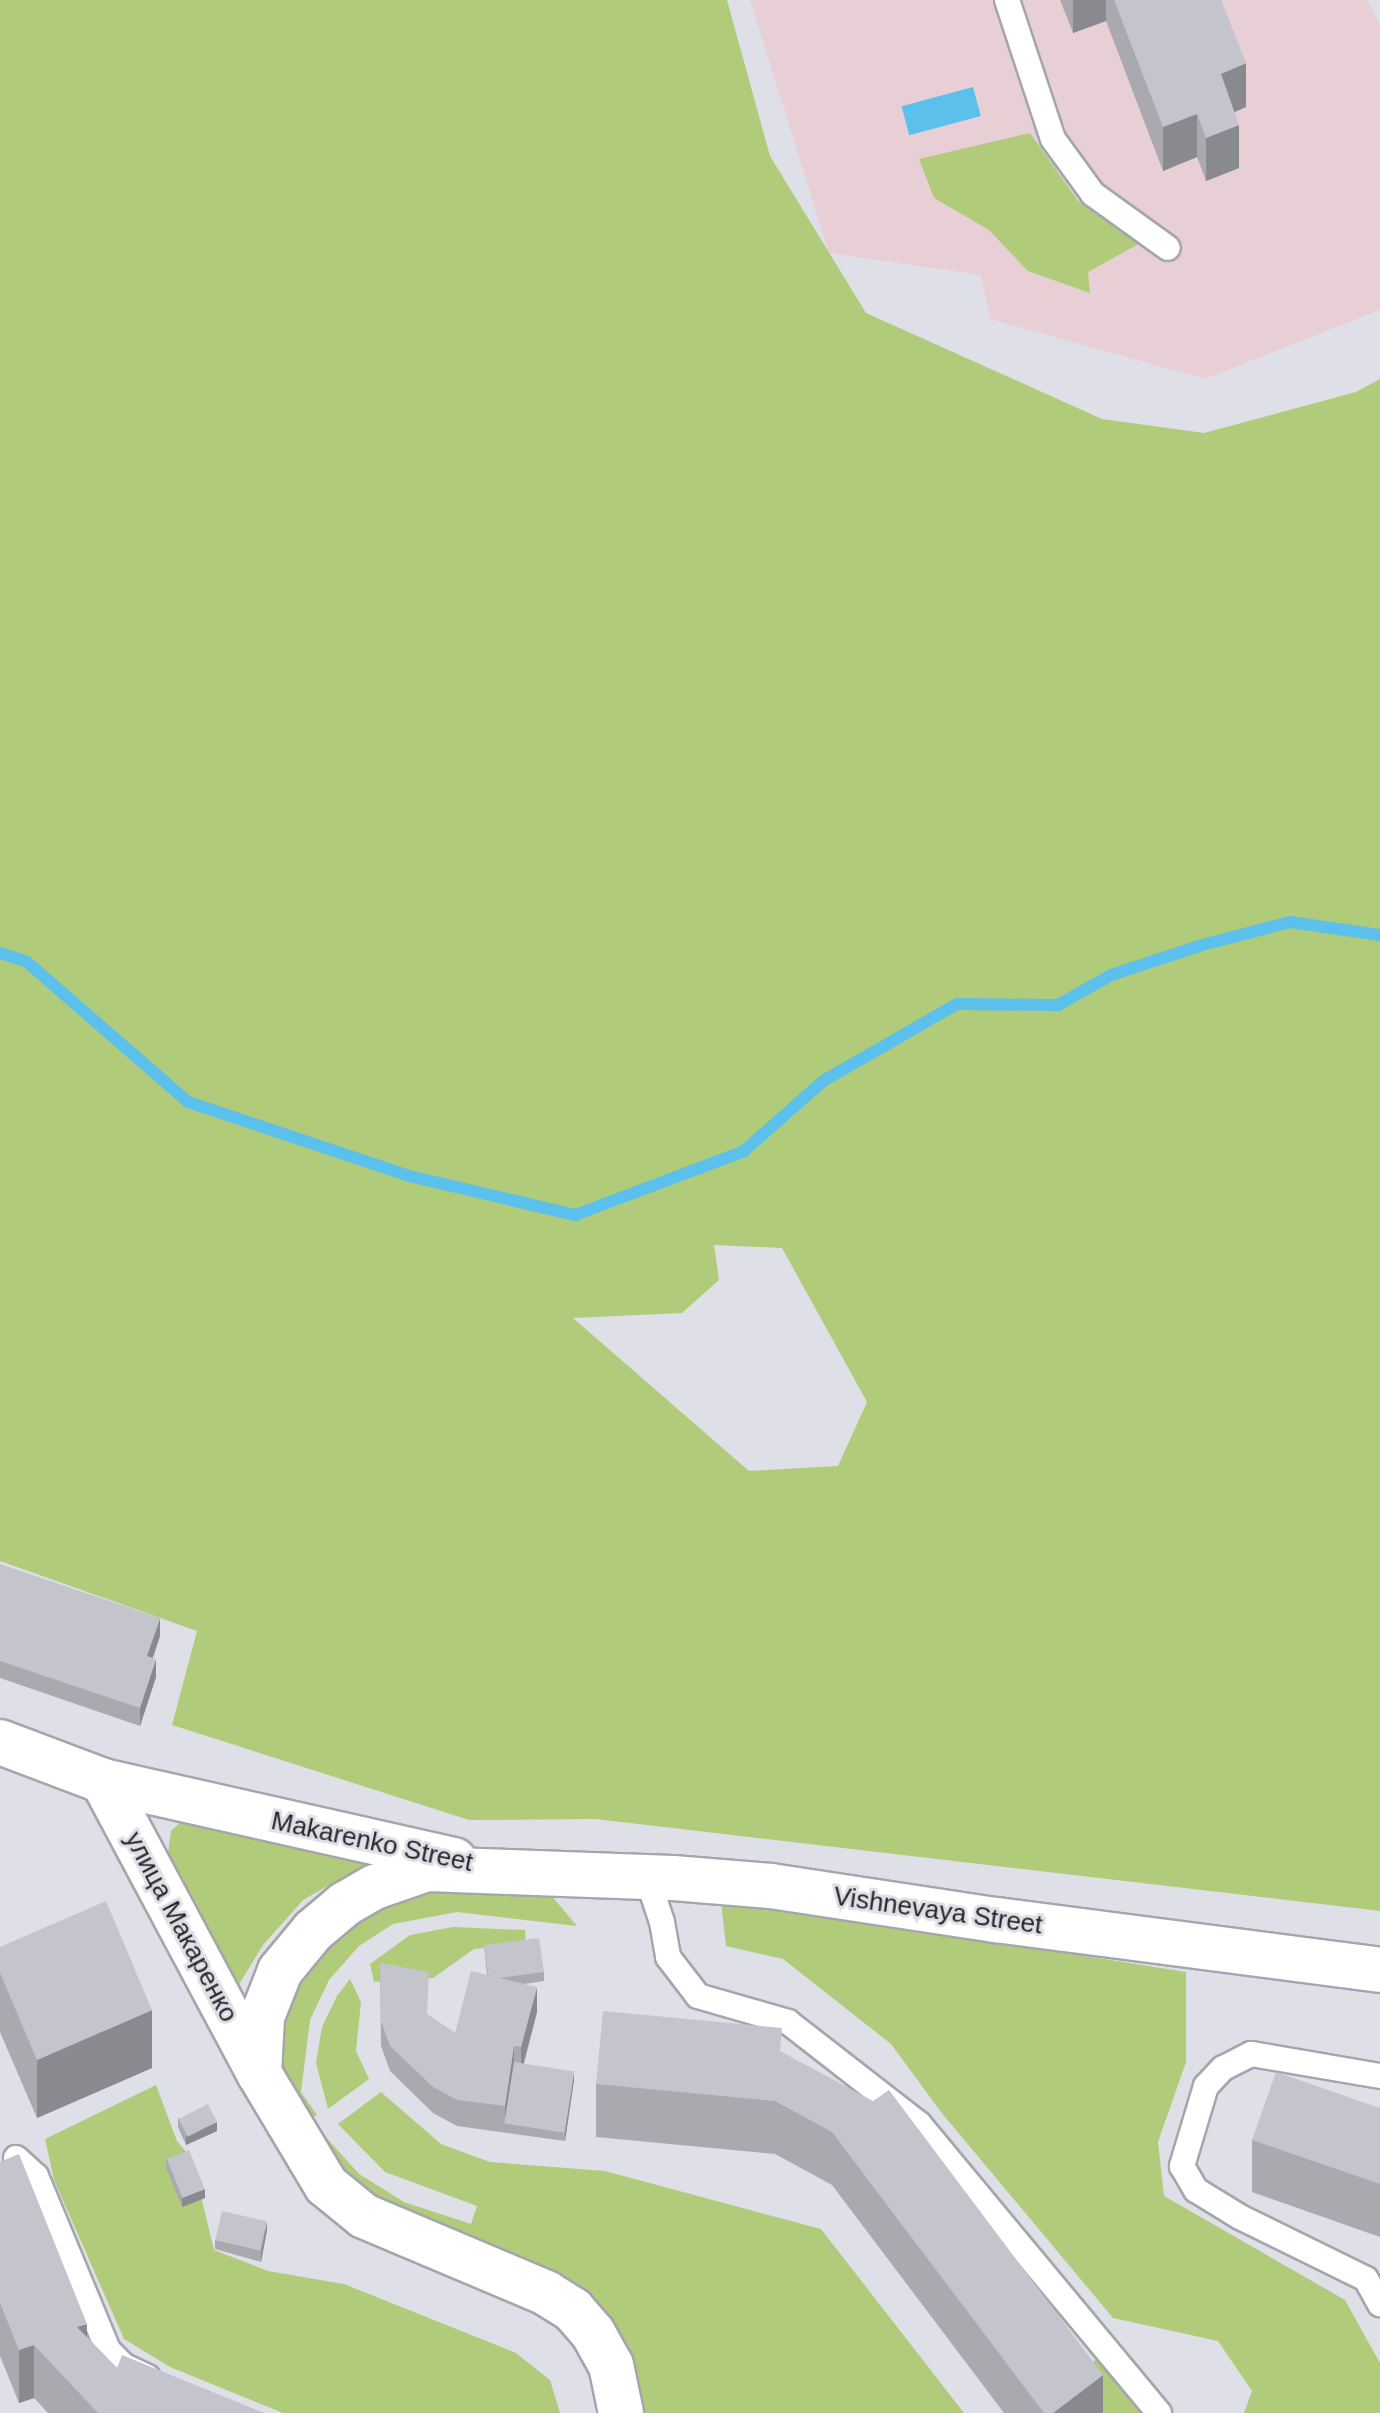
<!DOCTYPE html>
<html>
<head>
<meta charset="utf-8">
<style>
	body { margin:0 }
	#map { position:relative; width:1380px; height:2413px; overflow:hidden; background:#dfe0e7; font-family:Arial,sans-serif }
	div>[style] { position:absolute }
	.education>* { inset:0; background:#e8cfd6 }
	.green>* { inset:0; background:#b0cb7a }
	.water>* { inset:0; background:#5bc0eb; transform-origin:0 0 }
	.stream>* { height:12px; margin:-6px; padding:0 6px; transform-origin:6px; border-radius:6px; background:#5bc0eb }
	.roads { filter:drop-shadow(2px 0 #a5a6ad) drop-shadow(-2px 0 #a5a6ad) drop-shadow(0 2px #a5a6ad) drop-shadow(0 -2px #a5a6ad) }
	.service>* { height:24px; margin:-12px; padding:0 12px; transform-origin:12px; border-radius:12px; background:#fff }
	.tertiary>* { height:44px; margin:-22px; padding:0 22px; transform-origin:22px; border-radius:22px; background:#fff }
	.wall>* { inset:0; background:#a9a9af }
	.shaded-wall>* { inset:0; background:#898a8f }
	.building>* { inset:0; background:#c4c5cc; transform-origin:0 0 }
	span { translate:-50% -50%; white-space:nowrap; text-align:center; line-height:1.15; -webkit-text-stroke:6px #dfe0e7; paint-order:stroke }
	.street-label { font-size:26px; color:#262628 }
</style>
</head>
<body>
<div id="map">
	<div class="education">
		<div style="clip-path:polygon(750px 0,1367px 0,1380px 25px,1380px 310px,1205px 379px,990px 319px,981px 275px,829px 253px)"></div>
	</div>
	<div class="green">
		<div style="clip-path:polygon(evenodd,0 0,727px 0,770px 156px,866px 313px,1102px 419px,1204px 433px,1356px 392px,1380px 379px,1380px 1911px,596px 1819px,469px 1820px,172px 1725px,197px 1631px,0 1561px,0 0,714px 1245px,782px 1248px,867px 1402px,838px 1466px,749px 1471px,573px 1318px,682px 1313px,719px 1280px,714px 1245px)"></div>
		<div style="clip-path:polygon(1030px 133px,1078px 201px,1142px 242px,1088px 272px,1090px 293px,1028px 271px,989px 230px,934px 198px,919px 159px)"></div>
		<div style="clip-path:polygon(185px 1818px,388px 1866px,331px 1884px,303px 1900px,263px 1945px,238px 1986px,168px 1853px,171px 1831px)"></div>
		<div style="clip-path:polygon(419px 1889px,551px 1895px,577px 1926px,457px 1912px,393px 1924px,359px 1946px,329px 1980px,310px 2020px,301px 2092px,317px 2115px,296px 2127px,270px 2078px,281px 2010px,309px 1956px,360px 1915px)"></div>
		<div style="clip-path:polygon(721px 1902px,794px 1910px,1186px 1972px,1186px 2062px,1158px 2142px,1164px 2196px,1345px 2300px,1380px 2363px,1380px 2413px,1244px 2413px,1252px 2391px,1218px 2341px,1113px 2318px,941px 2112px,891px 2044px,783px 1959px,726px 1946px)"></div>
		<div style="clip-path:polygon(453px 1927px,525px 1930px,526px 1944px,474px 1949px,433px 1978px,374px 1982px,370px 1964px,410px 1935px)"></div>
		<div style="clip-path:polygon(350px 1979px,361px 2002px,356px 2051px,369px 2079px,328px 2109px,316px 2063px,322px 2027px,337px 1996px)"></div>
		<div style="clip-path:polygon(156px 2085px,177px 2141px,192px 2159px,214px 2250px,268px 2271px,344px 2284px,516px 2353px,550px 2380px,560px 2413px,283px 2413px,170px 2367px,124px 2339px,54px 2180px,45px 2139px)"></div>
		<div style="clip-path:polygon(381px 2092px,441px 2144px,490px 2162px,605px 2171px,821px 2229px,964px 2413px,639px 2413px,613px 2324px,556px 2273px,370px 2206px,306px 2141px,323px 2134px,359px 2174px,404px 2202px,471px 2224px,477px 2206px,385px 2172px,338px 2124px)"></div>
		<div style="clip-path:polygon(1098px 2358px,1142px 2413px,1104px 2413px,1074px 2376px)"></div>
	</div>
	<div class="water">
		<div style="left:973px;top:87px;width:30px;height:74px;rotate:75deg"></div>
	</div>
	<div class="stream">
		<div style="left:0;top:953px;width:28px;rotate:18deg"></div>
		<div style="left:27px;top:962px;width:213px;rotate:41deg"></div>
		<div style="left:188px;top:1102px;width:233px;rotate:18.5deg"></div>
		<div style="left:409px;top:1176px;width:171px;rotate:13.2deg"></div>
		<div style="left:575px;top:1215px;width:181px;rotate:-20.7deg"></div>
		<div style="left:744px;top:1151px;width:106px;rotate:-41.5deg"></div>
		<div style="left:823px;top:1081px;width:155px;rotate:-29.9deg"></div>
		<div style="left:957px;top:1004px;width:101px;rotate:0.6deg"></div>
		<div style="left:1058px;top:1005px;width:61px;rotate:-29.5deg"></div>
		<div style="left:1111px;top:975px;width:96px;rotate:-18.2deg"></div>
		<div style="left:1202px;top:945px;width:91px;rotate:-14.6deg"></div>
		<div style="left:1290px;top:922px;width:91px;rotate:8.2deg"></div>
	</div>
	<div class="roads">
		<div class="service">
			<div style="left:1007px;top:0;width:146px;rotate:71.7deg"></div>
			<div style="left:1053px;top:139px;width:68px;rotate:54deg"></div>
			<div style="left:1093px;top:194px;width:92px;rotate:35.8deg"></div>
			<div style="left:647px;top:1877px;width:47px;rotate:71.6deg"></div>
			<div style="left:662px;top:1922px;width:36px;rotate:80deg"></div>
			<div style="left:668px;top:1957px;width:49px;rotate:52.4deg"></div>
			<div style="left:698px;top:1996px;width:94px;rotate:16.1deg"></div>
			<div style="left:788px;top:2022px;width:166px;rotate:37.9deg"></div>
			<div style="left:919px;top:2124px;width:376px;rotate:50.3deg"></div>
			<div style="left:1380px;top:2076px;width:131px;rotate:-170.3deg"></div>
			<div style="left:1251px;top:2054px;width:31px;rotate:153deg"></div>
			<div style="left:1223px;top:2068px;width:25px;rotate:133deg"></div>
			<div style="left:1206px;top:2086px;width:84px;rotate:106.7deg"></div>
			<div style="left:1182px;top:2166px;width:28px;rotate:60deg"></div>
			<div style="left:1196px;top:2190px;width:52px;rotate:31.5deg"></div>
			<div style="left:1240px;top:2217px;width:140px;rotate:26.2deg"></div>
			<div style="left:1366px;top:2279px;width:29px;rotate:61deg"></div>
			<div style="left:16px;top:2158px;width:27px;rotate:42deg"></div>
			<div style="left:36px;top:2176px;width:188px;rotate:67.5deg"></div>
			<div style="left:108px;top:2350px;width:23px;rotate:45deg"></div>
			<div style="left:124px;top:2366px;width:26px;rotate:25deg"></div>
		</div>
		<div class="tertiary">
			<div style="left:0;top:1742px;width:110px;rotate:20.7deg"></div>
			<div style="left:103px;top:1781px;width:360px;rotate:12.7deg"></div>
			<div style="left:103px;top:1781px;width:331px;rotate:61.9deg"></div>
			<div style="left:259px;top:2073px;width:131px;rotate:59.1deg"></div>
			<div style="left:326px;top:2185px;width:49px;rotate:39.2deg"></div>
			<div style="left:364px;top:2216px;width:198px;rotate:22.9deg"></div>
			<div style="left:546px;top:2293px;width:32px;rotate:32deg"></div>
			<div style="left:573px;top:2310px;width:30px;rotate:49deg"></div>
			<div style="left:593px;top:2333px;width:37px;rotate:61deg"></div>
			<div style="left:611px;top:2365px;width:49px;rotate:78.2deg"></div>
			<div style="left:259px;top:2073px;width:56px;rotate:-86.9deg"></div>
			<div style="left:262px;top:2017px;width:49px;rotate:-68.6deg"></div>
			<div style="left:280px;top:1971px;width:52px;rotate:-50.5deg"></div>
			<div style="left:313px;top:1931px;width:42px;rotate:-40.2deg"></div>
			<div style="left:345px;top:1904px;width:34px;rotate:-30deg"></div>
			<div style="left:375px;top:1887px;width:55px;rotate:-19.1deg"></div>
			<div style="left:427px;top:1869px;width:246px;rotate:2.1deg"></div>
			<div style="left:673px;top:1878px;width:98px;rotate:4.7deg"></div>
			<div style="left:771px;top:1886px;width:228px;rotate:8.6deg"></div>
			<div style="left:996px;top:1920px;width:387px;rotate:7.4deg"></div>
		</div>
	</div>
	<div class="wall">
		<div style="clip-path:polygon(1060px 0,1221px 0,1246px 107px,1234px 112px,1239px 168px,1206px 181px,1197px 157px,1163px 171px,1106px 21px,1073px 33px)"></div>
		<div style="clip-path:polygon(0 1564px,160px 1636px,153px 1658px,156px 1677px,140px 1726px,0 1678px)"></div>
		<div style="clip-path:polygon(484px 1945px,544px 1972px,544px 1981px,524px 1984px,537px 2012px,524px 2064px,574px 2080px,565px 2141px,457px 2126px,433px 2113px,390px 2071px,381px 2046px,380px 1963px,428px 2015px,455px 2033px,487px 1975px)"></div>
		<div style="clip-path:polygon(0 1947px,152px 2068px,37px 2118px,0 2032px)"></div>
		<div style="clip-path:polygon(782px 2052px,1103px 2413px,1004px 2413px,832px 2185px,775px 2154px,596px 2137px,596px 2084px)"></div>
		<div style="clip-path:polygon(1380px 2108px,1380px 2237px,1252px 2192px,1252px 2140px)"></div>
		<div style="clip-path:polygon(178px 2118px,217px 2131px,186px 2145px,178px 2127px)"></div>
		<div style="clip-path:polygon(166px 2158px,205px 2198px,182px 2207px,166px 2167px)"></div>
		<div style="clip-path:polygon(0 2162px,87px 2337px,117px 2368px,264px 2413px,48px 2413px,34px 2398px,19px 2403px,0 2356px)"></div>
		<div style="clip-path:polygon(267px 2230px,261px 2262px,215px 2249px,215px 2240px)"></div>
	</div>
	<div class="shaded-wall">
		<div style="clip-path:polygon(1073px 0,1106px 0,1106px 21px,1073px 33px)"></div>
		<div style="clip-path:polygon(1246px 63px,1246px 107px,1221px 118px,1221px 74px)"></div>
		<div style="clip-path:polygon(1197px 114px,1197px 157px,1163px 171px,1163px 127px)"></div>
		<div style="clip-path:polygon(1239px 125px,1239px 168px,1206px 181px,1206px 138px)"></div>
		<div style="clip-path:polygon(160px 1618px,160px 1636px,147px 1674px,147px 1656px)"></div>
		<div style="clip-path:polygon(156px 1659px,156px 1677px,140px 1726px,140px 1708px)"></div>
		<div style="clip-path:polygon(537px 1987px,537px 2012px,521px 2072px,521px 2047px)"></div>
		<div style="clip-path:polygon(152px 2010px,152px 2068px,37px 2118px,37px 2060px)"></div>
		<div style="clip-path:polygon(514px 2046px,514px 2071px,505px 2123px,505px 2106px)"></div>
		<div style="clip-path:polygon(574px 2071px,574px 2080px,565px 2141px,565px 2132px)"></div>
		<div style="clip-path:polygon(217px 2122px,217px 2131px,186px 2145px,186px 2136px)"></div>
		<div style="clip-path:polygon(205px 2189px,205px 2198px,182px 2207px,182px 2198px)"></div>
		<div style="clip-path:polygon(267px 2221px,267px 2230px,261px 2262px,261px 2253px)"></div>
		<div style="clip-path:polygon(87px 2324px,87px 2376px,77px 2327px)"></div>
		<div style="clip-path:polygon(34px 2345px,34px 2398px,19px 2403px,19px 2350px)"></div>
		<div style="clip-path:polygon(1103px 2375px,1103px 2413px,1053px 2413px)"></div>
	</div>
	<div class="building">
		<div style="clip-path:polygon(1114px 0,1221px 0,1246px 63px,1221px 74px,1239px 125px,1206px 138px,1197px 114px,1163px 127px)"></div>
		<div style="clip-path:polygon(0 1564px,160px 1618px,147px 1656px,156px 1659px,140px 1708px,0 1661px)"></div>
		<div style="clip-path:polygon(106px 1901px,152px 2010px,37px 2060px,0 1973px,0 1947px)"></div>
		<div style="clip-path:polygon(539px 1938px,544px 1972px,499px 1978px,488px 1975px,484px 1945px)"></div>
		<div style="clip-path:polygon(380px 1963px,429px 1972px,427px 2014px,455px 2033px,471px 1971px,537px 1987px,521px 2047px,514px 2046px,505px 2106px,457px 2100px,433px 2087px,390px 2046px,381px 2021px)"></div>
		<div style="clip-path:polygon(603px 2011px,782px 2028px,780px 2051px,873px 2101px,889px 2090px,1103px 2375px,1053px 2413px,1044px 2413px,832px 2132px,775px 2101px,596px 2084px)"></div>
		<div style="left:514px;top:2062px;width:61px;height:62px;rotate:9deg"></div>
		<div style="clip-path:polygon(1276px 2072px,1380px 2108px,1380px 2184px,1252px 2140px)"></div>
		<div style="left:208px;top:2104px;width:20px;height:33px;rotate:63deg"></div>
		<div style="left:189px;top:2150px;width:42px;height:24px;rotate:68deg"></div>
		<div style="clip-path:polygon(19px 2154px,87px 2324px,77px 2327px,117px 2368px,122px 2355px,264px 2413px,98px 2413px,34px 2345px,19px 2350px,0 2303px,0 2162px)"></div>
		<div style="left:222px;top:2211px;width:46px;height:30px;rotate:13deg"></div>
	</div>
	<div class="street-label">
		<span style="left:372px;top:1842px;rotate:12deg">Makarenko Street</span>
		<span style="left:938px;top:1911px;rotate:8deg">Vishnevaya Street</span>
		<span style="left:181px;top:1927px;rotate:62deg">улица Макаренко</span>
	</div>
</div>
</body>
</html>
